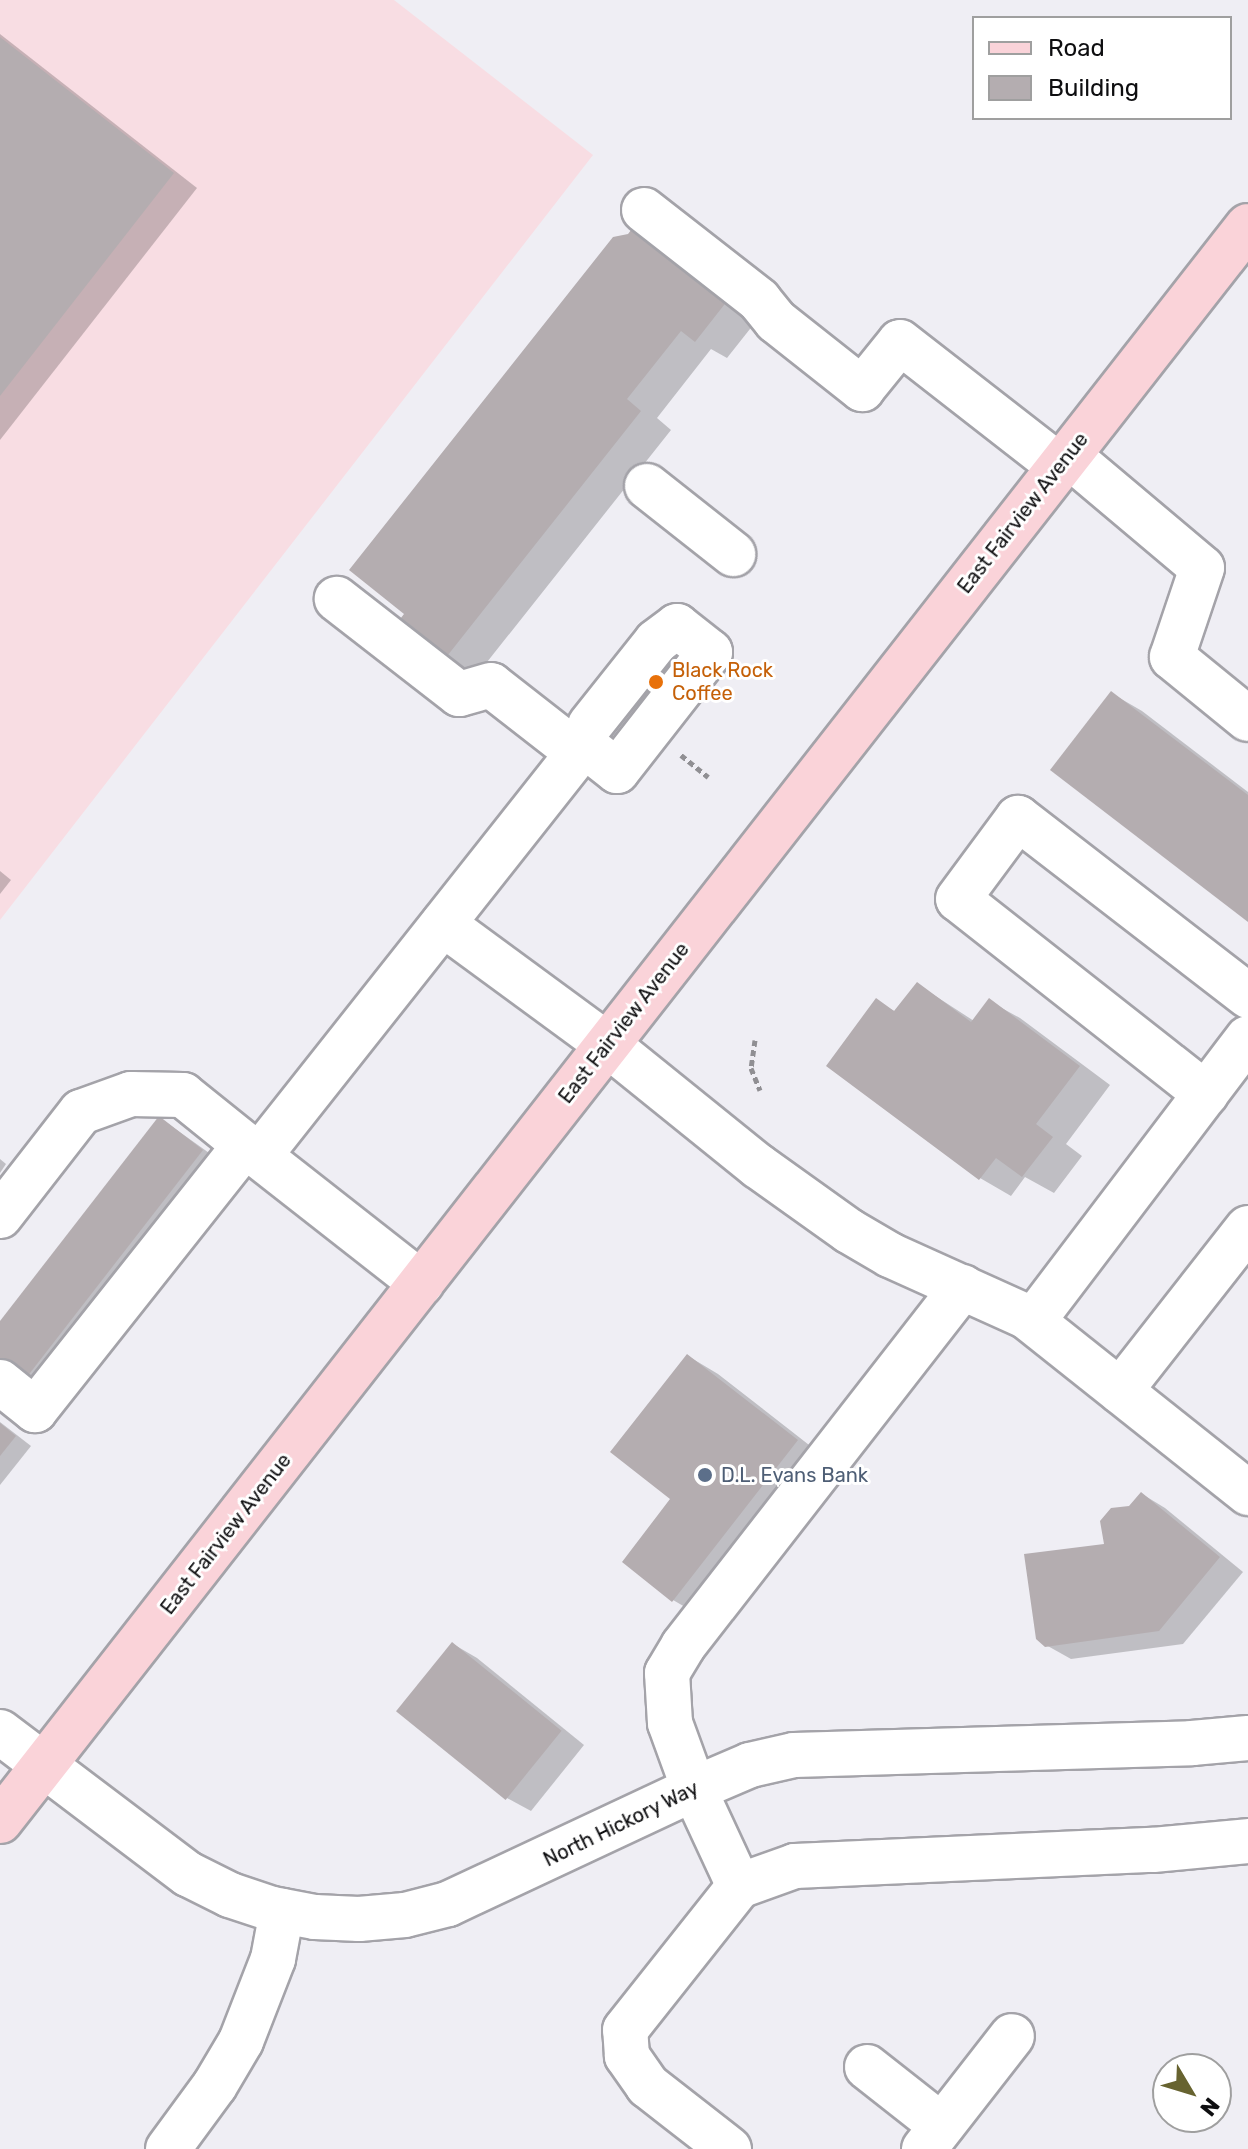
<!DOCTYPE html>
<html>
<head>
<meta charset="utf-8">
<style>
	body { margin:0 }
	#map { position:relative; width:1248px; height:2149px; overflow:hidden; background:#efeef4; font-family:Rubik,sans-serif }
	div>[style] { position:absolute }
	.industrial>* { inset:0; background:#f8dde3 }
	.shadow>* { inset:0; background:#0003 }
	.building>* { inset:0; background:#b4adb0; transform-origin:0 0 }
	.path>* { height:5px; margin-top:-2.5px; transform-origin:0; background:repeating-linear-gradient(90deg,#908f93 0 6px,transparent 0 10px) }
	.roads { filter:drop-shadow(2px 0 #a4a3a9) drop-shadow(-2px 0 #a4a3a9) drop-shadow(0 2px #a4a3a9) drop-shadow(0 -2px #a4a3a9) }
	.minor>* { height:44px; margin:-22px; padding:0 22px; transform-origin:22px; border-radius:22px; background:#fff }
	.major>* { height:44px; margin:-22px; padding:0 22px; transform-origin:22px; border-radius:22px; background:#fad3d9 }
	.dots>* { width:22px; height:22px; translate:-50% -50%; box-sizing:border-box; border:4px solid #fff; border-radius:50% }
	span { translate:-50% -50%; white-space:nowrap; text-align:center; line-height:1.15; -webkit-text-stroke:6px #fff; paint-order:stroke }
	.street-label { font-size:20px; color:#0e0e10 }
	.food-label { font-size:20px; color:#c56008 }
	.left { translate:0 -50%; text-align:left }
	.service-label { font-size:20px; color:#4e5e75 }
	.legend { position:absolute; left:972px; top:16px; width:260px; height:104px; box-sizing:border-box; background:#fff; border:2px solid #9f9f9f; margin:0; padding:10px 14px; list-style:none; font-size:24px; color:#0e0e10 }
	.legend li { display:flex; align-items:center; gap:16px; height:40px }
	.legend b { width:40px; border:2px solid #9f9f9f }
	.north { position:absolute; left:1152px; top:2053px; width:80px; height:80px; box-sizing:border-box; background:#fff; border:2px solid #9f9f9f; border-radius:50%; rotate:128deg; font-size:22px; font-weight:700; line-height:32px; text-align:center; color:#0e0e10 }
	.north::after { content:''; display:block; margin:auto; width:28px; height:36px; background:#676330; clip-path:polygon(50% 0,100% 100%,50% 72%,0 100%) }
</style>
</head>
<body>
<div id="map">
	<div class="industrial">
		<div style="clip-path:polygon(0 0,394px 0,593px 155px,0 920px)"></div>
	</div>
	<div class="shadow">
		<div style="clip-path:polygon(0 34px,197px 188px,0 440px)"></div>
		<div style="clip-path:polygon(715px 271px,765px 310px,727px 358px,711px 349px,657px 418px,671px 430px,476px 676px,445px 658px)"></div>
		<div style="clip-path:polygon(1111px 693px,1142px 711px,1248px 792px,1248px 919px)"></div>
		<div style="clip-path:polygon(0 871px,11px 880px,0 894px)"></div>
		<div style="clip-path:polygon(917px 984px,974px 1021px,989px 1001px,1020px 1018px,1110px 1085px,1066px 1144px,1082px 1156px,1054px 1193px,1025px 1177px,1011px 1196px,980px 1178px,876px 1001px,896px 1012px)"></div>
		<div style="clip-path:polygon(160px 1118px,226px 1165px,48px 1394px,24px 1380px,0 1324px)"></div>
		<div style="clip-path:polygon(0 1159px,6px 1164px,0 1173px)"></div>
		<div style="clip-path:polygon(688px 1356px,718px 1374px,827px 1459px,704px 1618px,673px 1600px,624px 1562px,673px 1498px)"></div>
		<div style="clip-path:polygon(0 1422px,31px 1446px,0 1485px)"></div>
		<div style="clip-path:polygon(1142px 1494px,1165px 1508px,1243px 1572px,1183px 1644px,1071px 1659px,1046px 1645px)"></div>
		<div style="clip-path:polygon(453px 1644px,477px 1658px,584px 1745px,531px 1811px,507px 1798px)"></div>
	</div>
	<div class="building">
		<div style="clip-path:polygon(0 37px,174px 173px,0 396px)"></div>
		<div style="clip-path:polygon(638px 221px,735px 291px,695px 342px,681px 331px,627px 399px,641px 411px,444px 660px,397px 623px,404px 614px,349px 570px,613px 237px,628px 234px)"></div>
		<div style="clip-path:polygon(668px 649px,687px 664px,649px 715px,627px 697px)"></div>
		<div style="clip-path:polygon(1111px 691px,1248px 795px,1248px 922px,1050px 770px)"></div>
		<div style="clip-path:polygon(917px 982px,971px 1022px,989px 998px,1080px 1066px,1036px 1124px,1053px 1137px,1022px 1177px,996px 1158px,979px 1180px,826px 1066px,876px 998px,894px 1011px)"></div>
		<div style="clip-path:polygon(159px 1116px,203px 1150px,23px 1382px,0 1364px,0 1321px)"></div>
		<div style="clip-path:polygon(687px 1354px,798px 1440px,672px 1602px,622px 1562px,670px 1499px,610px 1452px)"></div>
		<div style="clip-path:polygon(0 1423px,16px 1436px,0 1456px)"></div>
		<div style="clip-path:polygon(1141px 1492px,1220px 1557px,1159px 1631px,1045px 1647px,1036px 1639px,1024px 1554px,1104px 1544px,1100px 1521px,1111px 1508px,1129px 1506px)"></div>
		<div style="left:452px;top:1642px;width:141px;height:89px;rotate:39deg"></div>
	</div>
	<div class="path">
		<div style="left:681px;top:755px;width:35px;rotate:39deg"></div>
		<div style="left:755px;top:1040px;width:28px;rotate:98deg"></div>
		<div style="left:751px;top:1068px;width:24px;rotate:68deg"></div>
	</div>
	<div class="roads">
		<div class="minor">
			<div style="left:644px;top:210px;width:146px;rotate:38deg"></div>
			<div style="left:759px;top:300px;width:27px;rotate:51deg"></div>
			<div style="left:776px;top:321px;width:110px;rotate:38.3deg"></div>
			<div style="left:862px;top:389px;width:60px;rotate:-51deg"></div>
			<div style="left:900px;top:342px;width:202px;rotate:37.9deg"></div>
			<div style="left:1068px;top:455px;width:175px;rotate:40.1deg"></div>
			<div style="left:1202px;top:568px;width:94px;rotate:108.6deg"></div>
			<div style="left:1172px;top:657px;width:98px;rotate:39.2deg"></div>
			<div style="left:647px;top:486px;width:110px;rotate:38.3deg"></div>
			<div style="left:584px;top:745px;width:42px;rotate:38.2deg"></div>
			<div style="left:617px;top:771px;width:151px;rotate:-52deg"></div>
			<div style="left:710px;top:652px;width:42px;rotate:-141.8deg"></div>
			<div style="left:677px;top:626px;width:26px;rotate:143deg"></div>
			<div style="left:656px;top:642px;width:106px;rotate:128.5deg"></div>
			<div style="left:443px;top:924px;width:205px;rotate:36.3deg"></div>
			<div style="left:608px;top:1045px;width:193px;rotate:38.9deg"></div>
			<div style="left:758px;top:1166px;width:112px;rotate:35.5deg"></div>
			<div style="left:849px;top:1231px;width:48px;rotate:30.3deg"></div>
			<div style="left:890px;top:1255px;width:150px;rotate:24.3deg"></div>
			<div style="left:1027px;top:1317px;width:283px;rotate:38.5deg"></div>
			<div style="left:1206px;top:1094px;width:315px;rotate:-141.8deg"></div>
			<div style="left:958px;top:899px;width:101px;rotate:-53.5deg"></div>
			<div style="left:1018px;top:818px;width:291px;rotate:37.7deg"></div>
			<div style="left:259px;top:1156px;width:514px;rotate:-51.64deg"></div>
			<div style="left:578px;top:753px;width:110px;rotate:-142deg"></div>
			<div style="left:491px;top:685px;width:33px;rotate:164deg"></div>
			<div style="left:459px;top:694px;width:155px;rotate:-142.1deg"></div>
			<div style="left:0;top:1216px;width:132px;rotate:-52.1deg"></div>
			<div style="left:81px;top:1112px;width:53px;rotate:-19.8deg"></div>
			<div style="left:131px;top:1094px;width:52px;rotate:1.1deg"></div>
			<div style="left:183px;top:1095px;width:80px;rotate:38.9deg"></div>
			<div style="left:1033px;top:1321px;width:355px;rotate:-52.8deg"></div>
			<div style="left:0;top:1382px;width:45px;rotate:38.7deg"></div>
			<div style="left:35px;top:1410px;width:338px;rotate:-51.6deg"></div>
			<div style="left:245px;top:1145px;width:224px;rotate:38.1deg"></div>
			<div style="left:1120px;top:1391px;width:207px;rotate:-51.9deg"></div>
			<div style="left:0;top:1732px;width:236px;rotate:37.1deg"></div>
			<div style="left:188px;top:1874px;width:47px;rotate:26.6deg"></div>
			<div style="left:230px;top:1895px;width:44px;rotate:18.4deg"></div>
			<div style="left:272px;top:1909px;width:44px;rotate:10.5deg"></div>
			<div style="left:315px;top:1917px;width:44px;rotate:2.6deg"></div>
			<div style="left:359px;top:1919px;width:46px;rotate:-5deg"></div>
			<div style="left:405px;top:1915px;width:44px;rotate:-14.3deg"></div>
			<div style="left:448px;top:1904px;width:272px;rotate:-25.1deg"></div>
			<div style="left:694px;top:1789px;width:61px;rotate:-23.2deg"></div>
			<div style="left:750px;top:1765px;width:45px;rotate:-12.8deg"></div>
			<div style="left:794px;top:1755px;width:398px;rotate:-1.7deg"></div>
			<div style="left:1192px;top:1743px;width:56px;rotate:-5.1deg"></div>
			<div style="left:739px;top:1886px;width:59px;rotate:-19.7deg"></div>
			<div style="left:795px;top:1866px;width:358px;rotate:-2.6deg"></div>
			<div style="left:1153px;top:1850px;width:95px;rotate:-5.4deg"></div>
			<div style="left:867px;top:2067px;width:95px;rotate:38.2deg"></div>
			<div style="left:168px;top:2149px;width:79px;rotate:-53.7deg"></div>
			<div style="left:215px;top:2085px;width:51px;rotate:-59.4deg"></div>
			<div style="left:241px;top:2041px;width:88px;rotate:-68.7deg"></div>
			<div style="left:273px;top:1959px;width:49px;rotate:-79.4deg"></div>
			<div style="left:729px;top:2149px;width:103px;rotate:-142.1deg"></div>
			<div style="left:648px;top:2086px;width:37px;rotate:-125deg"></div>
			<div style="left:627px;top:2056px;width:26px;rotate:-94deg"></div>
			<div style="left:625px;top:2030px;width:184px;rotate:-51.6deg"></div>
			<div style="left:739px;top:1886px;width:107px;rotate:-114.9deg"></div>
			<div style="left:694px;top:1789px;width:70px;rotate:-110deg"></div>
			<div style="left:670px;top:1723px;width:50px;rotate:-93.4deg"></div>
			<div style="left:667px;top:1673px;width:31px;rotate:-59deg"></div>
			<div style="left:683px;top:1646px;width:455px;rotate:-52.1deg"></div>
			<div style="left:924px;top:2149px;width:143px;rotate:-52.1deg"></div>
		</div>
		<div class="major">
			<div style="left:0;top:1821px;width:2025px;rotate:-51.96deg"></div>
		</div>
	</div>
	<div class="dots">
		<div style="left:656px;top:682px;background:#e8710a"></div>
		<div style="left:705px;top:1475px;background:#5c6f8a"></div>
	</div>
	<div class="street-label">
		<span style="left:1023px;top:513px;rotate:-52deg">East Fairview Avenue</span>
		<span style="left:624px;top:1023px;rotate:-52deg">East Fairview Avenue</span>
		<span style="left:226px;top:1534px;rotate:-52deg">East Fairview Avenue</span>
		<span style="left:621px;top:1824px;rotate:-26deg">North Hickory Way</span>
	</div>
	<div class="food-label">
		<span class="left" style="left:672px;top:682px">Black Rock<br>Coffee</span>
	</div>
	<div class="service-label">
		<span class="left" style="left:721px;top:1475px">D.L. Evans Bank</span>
	</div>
	<ul class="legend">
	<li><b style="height:10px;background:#fad3d9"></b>Road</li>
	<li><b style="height:22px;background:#b4adb0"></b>Building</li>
	</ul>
	<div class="north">N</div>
</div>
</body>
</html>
